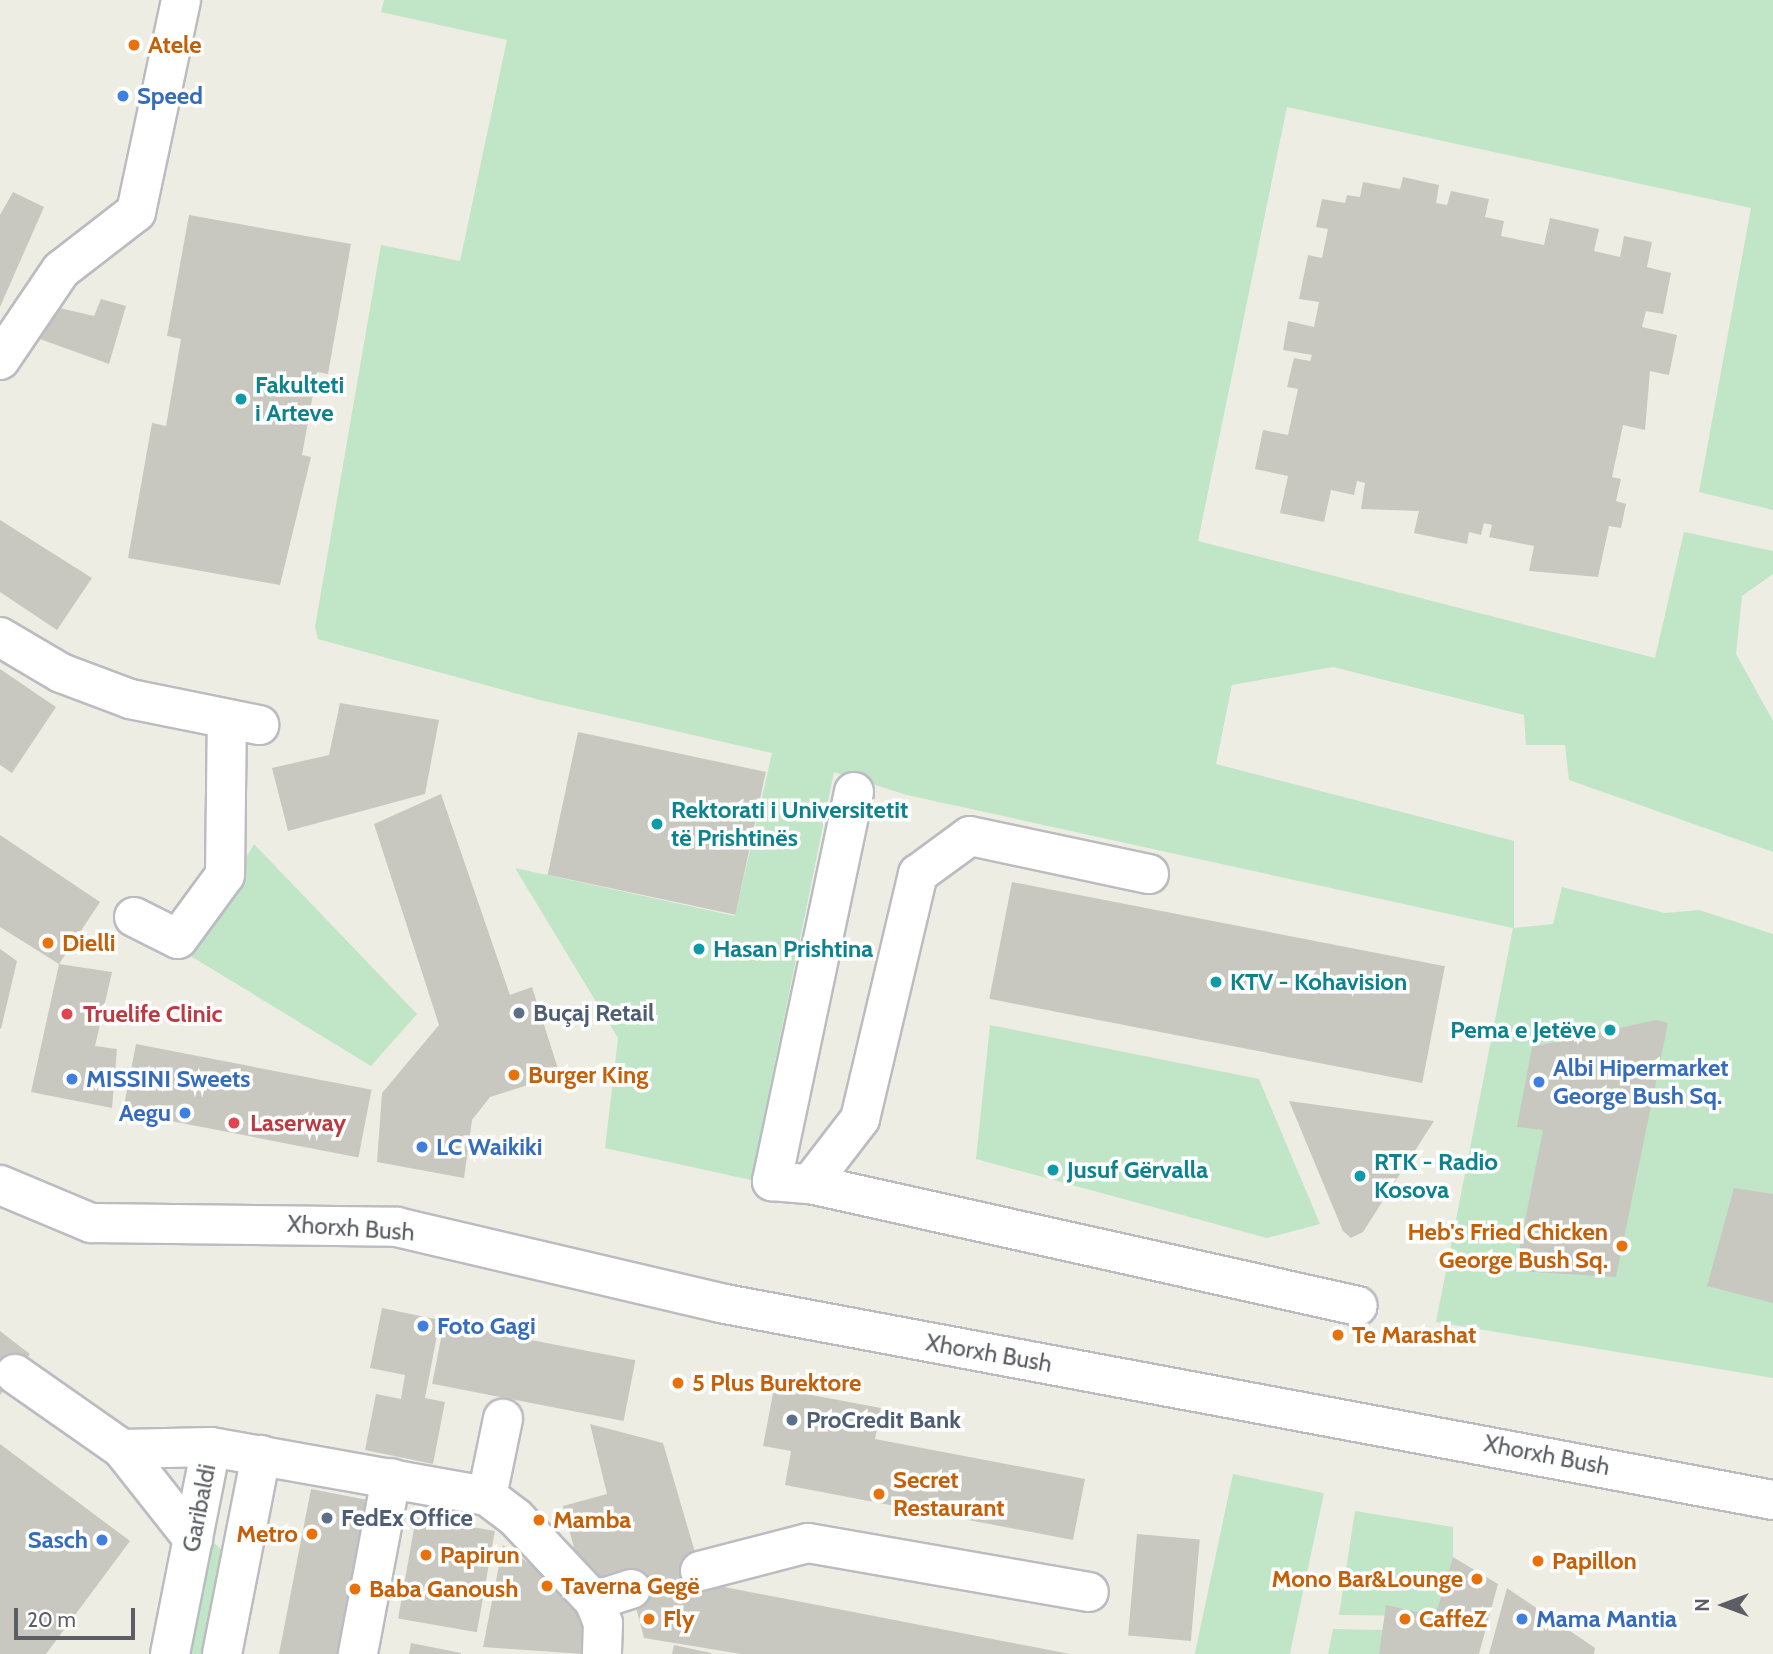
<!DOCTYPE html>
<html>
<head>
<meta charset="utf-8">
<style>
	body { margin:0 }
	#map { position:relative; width:1773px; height:1654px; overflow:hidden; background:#eeede3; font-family:Cabin,sans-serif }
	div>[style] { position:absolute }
	.green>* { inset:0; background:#c0e5c7; transform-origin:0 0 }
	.building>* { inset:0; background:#c9c8c0; transform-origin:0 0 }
	.roads { filter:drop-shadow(2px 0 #bbbcc2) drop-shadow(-2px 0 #bbbcc2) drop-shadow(0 2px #bbbcc2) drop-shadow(0 -2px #bbbcc2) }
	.minor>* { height:38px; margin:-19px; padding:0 19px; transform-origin:19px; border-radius:19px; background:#fff }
	.dots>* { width:19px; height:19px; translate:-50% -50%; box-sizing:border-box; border:4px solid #fff; border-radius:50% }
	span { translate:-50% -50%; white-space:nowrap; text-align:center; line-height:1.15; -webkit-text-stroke:7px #fff; paint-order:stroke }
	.food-label { font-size:24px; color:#c56008; font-weight:700 }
	.left { translate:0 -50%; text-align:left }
	.right { translate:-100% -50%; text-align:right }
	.shop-label { font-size:24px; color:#366cbe; font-weight:700 }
	.culture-label { font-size:24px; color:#0d838f; font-weight:700 }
	.service-label { font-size:24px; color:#4e5e75; font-weight:700 }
	.health-label { font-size:24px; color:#be3a42; font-weight:700 }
	.street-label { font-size:24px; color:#5b5e64 }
	.north { position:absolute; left:1689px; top:1570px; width:70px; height:70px; -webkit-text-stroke:5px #fff; paint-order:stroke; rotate:270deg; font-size:19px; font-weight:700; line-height:28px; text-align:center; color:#5b5e64 }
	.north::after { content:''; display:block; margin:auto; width:24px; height:32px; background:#5b5e64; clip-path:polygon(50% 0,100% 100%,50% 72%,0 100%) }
	.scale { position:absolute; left:14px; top:1608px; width:121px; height:32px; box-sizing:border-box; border:4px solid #5b5e64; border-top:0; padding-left:9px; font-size:21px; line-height:24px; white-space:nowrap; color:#5b5e64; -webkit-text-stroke:5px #fff; paint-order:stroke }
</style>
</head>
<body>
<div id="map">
	<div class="green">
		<div style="clip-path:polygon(384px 0,1773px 0,1773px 510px,1699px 492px,1751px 208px,1287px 107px,1198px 541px,1655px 658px,1684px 532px,1773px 551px,1773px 574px,1742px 596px,1736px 654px,1773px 721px,1773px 852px,1569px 780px,1565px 745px,1526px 745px,1524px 715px,1333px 667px,1232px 685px,1216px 764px,1514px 841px,1514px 928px,1553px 924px,1562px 887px,1665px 913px,1699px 910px,1773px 934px,1773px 1378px,1436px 1322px,1513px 928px,907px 795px,834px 772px,751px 1180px,605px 1148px,618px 1038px,515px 868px,735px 916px,772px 753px,540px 700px,318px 639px,315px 627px,381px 245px,460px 261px,507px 40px,381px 12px)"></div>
		<div style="clip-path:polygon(254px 844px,417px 1014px,371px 1066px,189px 955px)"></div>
		<div style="clip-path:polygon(990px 1025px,1259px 1079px,1320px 1224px,1267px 1238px,976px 1159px)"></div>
		<div style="left:1233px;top:1474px;width:93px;height:184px;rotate:12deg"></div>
		<div style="clip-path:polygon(1355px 1511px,1453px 1527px,1453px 1557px,1435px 1616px,1339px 1615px)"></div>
		<div style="clip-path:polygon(208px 1537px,228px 1556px,213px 1654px,187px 1654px)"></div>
		<div style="clip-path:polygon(1333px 1629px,1383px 1630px,1379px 1654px,1328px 1654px)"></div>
	</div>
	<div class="building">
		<div style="clip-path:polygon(1403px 177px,1439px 185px,1436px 203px,1447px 205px,1451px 191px,1489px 199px,1485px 217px,1504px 221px,1501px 236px,1544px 245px,1550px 218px,1599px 229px,1594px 251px,1620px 257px,1624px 236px,1652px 242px,1647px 267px,1671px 273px,1663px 314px,1646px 311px,1642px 327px,1677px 335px,1669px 375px,1650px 371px,1645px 430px,1623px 425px,1612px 477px,1621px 479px,1616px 501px,1626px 504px,1621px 528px,1609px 526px,1598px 577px,1529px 571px,1534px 546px,1489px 537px,1492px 525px,1484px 523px,1481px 535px,1469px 532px,1467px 544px,1414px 533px,1419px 511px,1361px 509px,1365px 483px,1357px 481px,1354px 495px,1331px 490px,1324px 522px,1280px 513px,1288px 476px,1255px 469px,1263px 430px,1288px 435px,1298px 389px,1287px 387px,1294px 358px,1310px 361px,1312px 355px,1283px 350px,1288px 321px,1314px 327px,1319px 302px,1299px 299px,1308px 255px,1322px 258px,1328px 229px,1316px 227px,1322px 199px,1345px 203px,1347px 195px,1360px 197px,1363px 182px,1400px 189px)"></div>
		<div style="clip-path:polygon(13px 192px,44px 207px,0 307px,0 215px)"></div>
		<div style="clip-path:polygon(189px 215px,351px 244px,328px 374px,317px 372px,302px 455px,311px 457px,280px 585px,128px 558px,152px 423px,166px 426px,181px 339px,167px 336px)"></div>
		<div style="clip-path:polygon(101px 299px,126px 306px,109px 364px,40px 339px,51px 306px,94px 316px)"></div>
		<div style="clip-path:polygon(0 520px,92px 578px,57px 630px,0 592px)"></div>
		<div style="clip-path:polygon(0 669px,56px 707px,12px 773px,0 765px)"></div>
		<div style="clip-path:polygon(340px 703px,439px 720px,425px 794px,288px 831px,272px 768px,329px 755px)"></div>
		<div style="left:578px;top:732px;width:192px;height:146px;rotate:12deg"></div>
		<div style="clip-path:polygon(441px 794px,510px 995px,532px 987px,560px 1075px,490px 1097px,472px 1120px,464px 1178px,377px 1162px,382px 1093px,439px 1025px,374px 824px)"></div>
		<div style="clip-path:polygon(0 835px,100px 902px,59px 964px,0 927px)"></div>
		<div style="left:1012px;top:882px;width:441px;height:119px;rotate:11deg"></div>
		<div style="clip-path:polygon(0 949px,17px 961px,1px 1029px,0 1028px)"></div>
		<div style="clip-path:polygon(59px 964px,112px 972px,95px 1046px,117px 1049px,112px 1108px,31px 1092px)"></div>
		<div style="clip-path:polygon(1656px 1020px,1668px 1023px,1616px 1277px,1515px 1271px,1543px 1130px,1517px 1127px,1532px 1047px)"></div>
		<div style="left:136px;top:1044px;width:240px;height:69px;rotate:11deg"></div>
		<div style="clip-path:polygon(1289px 1101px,1434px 1121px,1363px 1232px,1351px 1238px,1343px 1231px)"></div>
		<div style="clip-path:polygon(1734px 1188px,1773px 1194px,1773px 1303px,1707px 1286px)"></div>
		<div style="clip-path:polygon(382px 1308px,440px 1320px,425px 1398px,445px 1402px,433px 1464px,365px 1450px,376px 1394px,401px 1399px,405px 1375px,370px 1368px)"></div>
		<div style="left:444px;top:1323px;width:195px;height:62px;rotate:11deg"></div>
		<div style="clip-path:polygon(0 1331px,30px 1354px,0 1395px)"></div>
		<div style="clip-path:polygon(774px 1388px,881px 1408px,875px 1439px,1085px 1479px,1073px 1540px,785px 1485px,791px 1451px,763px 1446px)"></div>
		<div style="clip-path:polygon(590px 1424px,663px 1443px,704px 1583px,1070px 1654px,741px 1654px,644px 1638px,631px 1589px,584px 1586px,563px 1506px,607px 1494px)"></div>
		<div style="clip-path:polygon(0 1444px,130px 1541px,46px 1654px,0 1654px)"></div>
		<div style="left:311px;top:1489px;width:72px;height:168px;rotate:11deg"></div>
		<div style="left:416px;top:1517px;width:80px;height:103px;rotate:10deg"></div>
		<div style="left:1137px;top:1534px;width:63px;height:102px;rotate:5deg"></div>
		<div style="clip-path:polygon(503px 1545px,581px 1600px,578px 1619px,588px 1622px,583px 1654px,483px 1647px)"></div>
		<div style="clip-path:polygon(1453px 1557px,1498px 1584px,1479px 1654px,1379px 1654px,1386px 1605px,1435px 1616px)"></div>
		<div style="clip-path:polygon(1507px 1588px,1595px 1648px,1594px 1654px,1489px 1654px)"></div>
		<div style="clip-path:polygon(411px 1643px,461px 1653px,461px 1654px,409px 1654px)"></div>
		<div style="clip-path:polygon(674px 1645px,711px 1653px,711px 1654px,672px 1654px)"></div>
	</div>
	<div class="roads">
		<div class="minor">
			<div style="left:0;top:360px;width:109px;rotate:-55.9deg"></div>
			<div style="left:61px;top:270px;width:95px;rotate:-37.7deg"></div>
			<div style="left:136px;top:212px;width:217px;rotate:-78deg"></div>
			<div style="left:0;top:637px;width:71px;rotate:30.5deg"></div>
			<div style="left:61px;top:673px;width:74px;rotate:20.6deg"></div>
			<div style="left:130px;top:699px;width:132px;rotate:11.4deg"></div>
			<div style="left:854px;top:792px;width:398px;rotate:101.9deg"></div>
			<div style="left:772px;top:1181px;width:38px;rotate:5deg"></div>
			<div style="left:810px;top:1184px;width:82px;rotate:-52.4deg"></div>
			<div style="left:860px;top:1119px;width:252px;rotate:-76.7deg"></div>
			<div style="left:918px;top:874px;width:64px;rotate:-36.2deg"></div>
			<div style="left:970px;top:836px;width:183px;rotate:12deg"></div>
			<div style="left:134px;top:917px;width:49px;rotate:26.6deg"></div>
			<div style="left:178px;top:939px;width:79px;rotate:-53.7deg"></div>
			<div style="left:225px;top:875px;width:155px;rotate:-89.3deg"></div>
			<div style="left:810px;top:1184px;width:561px;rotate:12.55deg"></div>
			<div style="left:0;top:1185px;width:99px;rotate:22.7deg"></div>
			<div style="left:91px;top:1223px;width:306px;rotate:0.7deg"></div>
			<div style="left:397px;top:1227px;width:332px;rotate:13.2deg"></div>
			<div style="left:720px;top:1303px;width:1071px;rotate:10.6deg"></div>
			<div style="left:15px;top:1374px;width:131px;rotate:35deg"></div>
			<div style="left:122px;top:1449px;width:115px;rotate:51.7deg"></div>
			<div style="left:122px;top:1449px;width:89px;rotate:-1.3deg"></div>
			<div style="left:211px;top:1447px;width:280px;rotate:10.1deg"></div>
			<div style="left:487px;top:1496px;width:36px;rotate:37deg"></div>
			<div style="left:516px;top:1518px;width:114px;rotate:46.8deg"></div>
			<div style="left:594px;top:1601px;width:24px;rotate:68deg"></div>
			<div style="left:603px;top:1623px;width:31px;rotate:92deg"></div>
			<div style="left:487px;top:1496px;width:79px;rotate:-78.3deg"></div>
			<div style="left:700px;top:1571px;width:112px;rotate:-14.5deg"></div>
			<div style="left:808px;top:1543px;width:285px;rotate:9.9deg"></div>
			<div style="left:594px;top:1601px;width:39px;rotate:-18deg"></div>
			<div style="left:358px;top:1653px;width:178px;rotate:-79.3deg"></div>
			<div style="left:170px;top:1654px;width:211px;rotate:-78.8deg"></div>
			<div style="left:222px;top:1654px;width:203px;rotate:-78.9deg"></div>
		</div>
	</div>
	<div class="dots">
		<div style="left:134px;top:45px;background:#e8710a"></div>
		<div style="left:123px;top:96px;background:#3f7fe0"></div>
		<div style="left:241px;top:399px;background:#0f9aa8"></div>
		<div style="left:657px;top:824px;background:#0f9aa8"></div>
		<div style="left:48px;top:943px;background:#e8710a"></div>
		<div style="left:699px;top:949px;background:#0f9aa8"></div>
		<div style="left:1216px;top:982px;background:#0f9aa8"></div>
		<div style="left:519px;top:1013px;background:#5c6f8a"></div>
		<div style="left:67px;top:1014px;background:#e0444e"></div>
		<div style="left:1610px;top:1030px;background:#0f9aa8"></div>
		<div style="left:514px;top:1075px;background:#e8710a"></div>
		<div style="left:72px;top:1079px;background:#3f7fe0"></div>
		<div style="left:1539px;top:1082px;background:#3f7fe0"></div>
		<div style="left:185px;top:1113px;background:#3f7fe0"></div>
		<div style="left:234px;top:1123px;background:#e0444e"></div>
		<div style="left:422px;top:1147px;background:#3f7fe0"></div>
		<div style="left:1053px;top:1170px;background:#0f9aa8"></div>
		<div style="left:1360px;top:1176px;background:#0f9aa8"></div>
		<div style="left:1622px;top:1246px;background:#e8710a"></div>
		<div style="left:423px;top:1326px;background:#3f7fe0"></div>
		<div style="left:1338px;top:1335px;background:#e8710a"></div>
		<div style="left:678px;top:1383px;background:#e8710a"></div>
		<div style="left:792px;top:1420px;background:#5c6f8a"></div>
		<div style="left:879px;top:1494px;background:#e8710a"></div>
		<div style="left:327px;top:1518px;background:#5c6f8a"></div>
		<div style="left:539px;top:1520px;background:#e8710a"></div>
		<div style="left:312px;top:1534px;background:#e8710a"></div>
		<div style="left:102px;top:1540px;background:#3f7fe0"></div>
		<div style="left:426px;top:1555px;background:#e8710a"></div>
		<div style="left:1538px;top:1561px;background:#e8710a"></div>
		<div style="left:1477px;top:1579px;background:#e8710a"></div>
		<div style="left:547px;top:1586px;background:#e8710a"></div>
		<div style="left:355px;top:1589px;background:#e8710a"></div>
		<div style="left:649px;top:1619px;background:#e8710a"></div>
		<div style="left:1405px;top:1619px;background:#e8710a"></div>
		<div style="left:1522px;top:1619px;background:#3f7fe0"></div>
	</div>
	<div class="food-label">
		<span class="left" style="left:148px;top:45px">Atele</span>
		<span class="left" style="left:62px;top:943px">Dielli</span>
		<span class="left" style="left:528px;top:1075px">Burger King</span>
		<span class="right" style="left:1608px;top:1246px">Heb's Fried Chicken<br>George Bush Sq.</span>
		<span class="left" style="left:1352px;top:1335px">Te Marashat</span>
		<span class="left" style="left:692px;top:1383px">5 Plus Burektore</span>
		<span class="left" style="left:893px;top:1494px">Secret<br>Restaurant</span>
		<span class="left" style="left:553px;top:1520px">Mamba</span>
		<span class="right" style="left:298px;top:1534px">Metro</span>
		<span class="left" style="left:440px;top:1555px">Papirun</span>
		<span class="left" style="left:1552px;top:1561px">Papillon</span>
		<span class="right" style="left:1463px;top:1579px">Mono Bar&amp;Lounge</span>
		<span class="left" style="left:561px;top:1586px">Taverna Gegë</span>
		<span class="left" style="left:369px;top:1589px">Baba Ganoush</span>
		<span class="left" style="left:663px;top:1619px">Fly</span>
		<span class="left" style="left:1419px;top:1619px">CaffeZ</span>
	</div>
	<div class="shop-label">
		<span class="left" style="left:137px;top:96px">Speed</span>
		<span class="left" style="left:1553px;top:1082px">Albi Hipermarket<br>George Bush Sq.</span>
		<span class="left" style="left:86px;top:1079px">MISSINI Sweets</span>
		<span class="right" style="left:171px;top:1113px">Aegu</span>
		<span class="left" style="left:436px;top:1147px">LC Waikiki</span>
		<span class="left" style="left:437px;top:1326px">Foto Gagi</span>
		<span class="right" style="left:88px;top:1540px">Sasch</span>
		<span class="left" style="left:1536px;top:1619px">Mama Mantia</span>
	</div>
	<div class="culture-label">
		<span class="left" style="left:255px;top:399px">Fakulteti<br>i Arteve</span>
		<span class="left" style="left:671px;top:824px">Rektorati i Universitetit<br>të Prishtinës</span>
		<span class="left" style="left:713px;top:949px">Hasan Prishtina</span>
		<span class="left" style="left:1230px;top:982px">KTV - Kohavision</span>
		<span class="right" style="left:1596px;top:1030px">Pema e Jetëve</span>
		<span class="left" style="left:1374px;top:1176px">RTK - Radio<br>Kosova</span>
		<span class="left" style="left:1067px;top:1170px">Jusuf Gërvalla</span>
	</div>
	<div class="service-label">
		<span class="left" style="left:533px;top:1013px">Buçaj Retail</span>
		<span class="left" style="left:806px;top:1420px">ProCredit Bank</span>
		<span class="left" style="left:341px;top:1518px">FedEx Office</span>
	</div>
	<div class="health-label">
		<span class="left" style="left:83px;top:1014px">Truelife Clinic</span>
		<span class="left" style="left:250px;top:1123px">Laserway</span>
	</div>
	<div class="street-label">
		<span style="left:351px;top:1228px;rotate:4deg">Xhorxh Bush</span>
		<span style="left:989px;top:1353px;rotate:10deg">Xhorxh Bush</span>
		<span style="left:1547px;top:1455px;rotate:11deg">Xhorxh Bush</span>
		<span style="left:199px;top:1508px;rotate:-79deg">Garibaldi</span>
	</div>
	<div class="north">N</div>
	<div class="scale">20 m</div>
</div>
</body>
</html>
